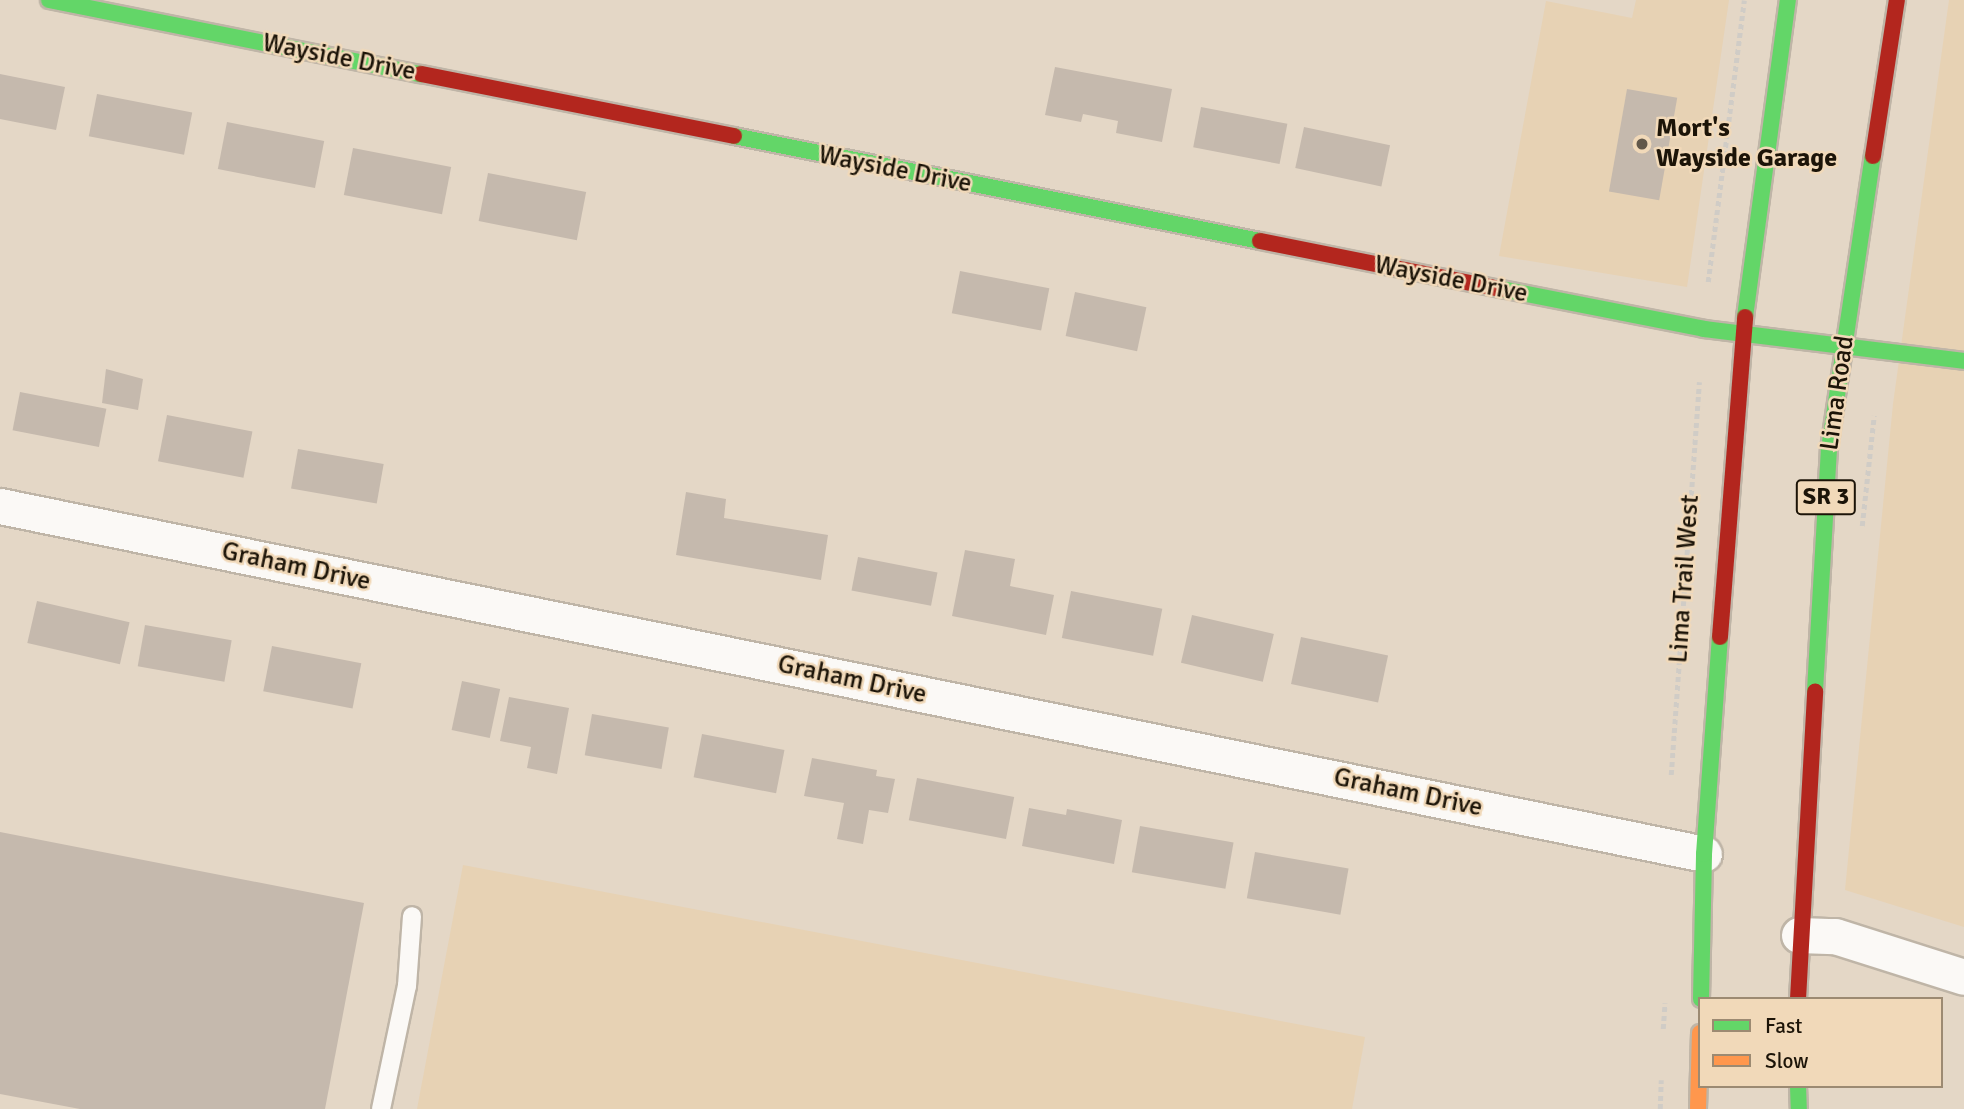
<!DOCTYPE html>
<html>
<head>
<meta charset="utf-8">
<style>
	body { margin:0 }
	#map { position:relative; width:1964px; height:1109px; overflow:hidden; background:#e4d7c6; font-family:Signika,sans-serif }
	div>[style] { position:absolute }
	.built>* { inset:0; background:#e7d2b4 }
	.building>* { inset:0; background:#c5b9ad; transform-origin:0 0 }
	.path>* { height:4.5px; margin-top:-2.25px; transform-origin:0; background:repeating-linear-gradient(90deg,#d0ccc6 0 5px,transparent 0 8.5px) }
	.roads { filter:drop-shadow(2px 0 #bfb5a7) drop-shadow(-2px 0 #bfb5a7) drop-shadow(0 2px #bfb5a7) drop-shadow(0 -2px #bfb5a7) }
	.lane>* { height:18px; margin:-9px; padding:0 9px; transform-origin:9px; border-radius:9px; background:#fbf9f6 }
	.street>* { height:35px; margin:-17.5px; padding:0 17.5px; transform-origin:17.5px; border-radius:17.5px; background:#fbf9f6 }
	.fast>* { height:16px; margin:-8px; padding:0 8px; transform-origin:8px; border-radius:8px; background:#63d668 }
	.slow>* { height:16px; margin:-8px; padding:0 8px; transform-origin:8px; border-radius:8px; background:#ff974d }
	.jam>* { height:16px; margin:-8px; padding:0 8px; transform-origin:8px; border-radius:8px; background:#b3261e }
	.dots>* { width:19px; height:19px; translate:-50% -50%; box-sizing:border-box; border:4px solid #f1d9b9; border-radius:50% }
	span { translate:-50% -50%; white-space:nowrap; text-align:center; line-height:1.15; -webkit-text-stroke:5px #f1d9b9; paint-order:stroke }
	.shield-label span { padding:2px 5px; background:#f1d9b9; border:2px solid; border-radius:5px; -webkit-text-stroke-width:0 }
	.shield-label { font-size:24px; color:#1c1408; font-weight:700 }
	.street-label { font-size:26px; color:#1c1408 }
	.poi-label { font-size:26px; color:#1c1408; font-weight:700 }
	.left { translate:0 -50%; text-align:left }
	.legend { position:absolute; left:1698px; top:997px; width:245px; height:91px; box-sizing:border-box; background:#f1d9b9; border:2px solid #9c8a72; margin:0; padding:9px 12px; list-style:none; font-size:21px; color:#1c1408 }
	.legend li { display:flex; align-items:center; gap:14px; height:35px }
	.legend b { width:35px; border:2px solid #9c8a72 }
</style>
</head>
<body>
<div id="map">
	<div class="built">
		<div style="clip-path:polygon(1636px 0,1729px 0,1687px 287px,1499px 256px,1546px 1px,1632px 18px)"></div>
		<div style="clip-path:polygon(1949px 0,1964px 0,1964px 927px,1845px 890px,1893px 404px)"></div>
		<div style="clip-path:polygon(463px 865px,1365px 1037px,1352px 1109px,417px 1109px)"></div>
	</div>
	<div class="building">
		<div style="clip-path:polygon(1055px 67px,1172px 89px,1162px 142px,1116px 133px,1118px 121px,1083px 114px,1081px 122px,1045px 115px)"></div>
		<div style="clip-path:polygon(0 74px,65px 87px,56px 130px,0 119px)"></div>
		<div style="left:1627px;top:89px;width:51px;height:104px;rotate:10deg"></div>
		<div style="left:97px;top:94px;width:97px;height:43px;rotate:11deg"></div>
		<div style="left:1201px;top:107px;width:88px;height:41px;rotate:11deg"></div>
		<div style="left:227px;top:122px;width:99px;height:48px;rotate:11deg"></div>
		<div style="left:1304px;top:127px;width:88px;height:42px;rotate:12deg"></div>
		<div style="left:353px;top:148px;width:100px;height:48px;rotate:11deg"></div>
		<div style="left:488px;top:173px;width:100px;height:49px;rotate:11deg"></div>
		<div style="left:960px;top:271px;width:91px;height:43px;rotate:11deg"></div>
		<div style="left:1075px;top:292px;width:73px;height:45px;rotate:12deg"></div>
		<div style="clip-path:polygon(106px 369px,143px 379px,138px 410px,102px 403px)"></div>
		<div style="left:20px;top:392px;width:88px;height:39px;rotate:11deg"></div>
		<div style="left:167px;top:415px;width:87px;height:47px;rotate:11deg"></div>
		<div style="left:298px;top:449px;width:87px;height:40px;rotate:10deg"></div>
		<div style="clip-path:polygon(686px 492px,726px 499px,724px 518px,828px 535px,821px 580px,676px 555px)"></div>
		<div style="clip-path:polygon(965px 550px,1015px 559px,1010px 586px,1054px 595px,1046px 635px,952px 616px)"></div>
		<div style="left:858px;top:557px;width:81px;height:34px;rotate:11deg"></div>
		<div style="left:1071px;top:591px;width:93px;height:48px;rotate:11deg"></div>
		<div style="left:37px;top:601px;width:95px;height:43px;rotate:13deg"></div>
		<div style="left:1192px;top:615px;width:84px;height:49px;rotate:13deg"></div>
		<div style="left:145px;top:625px;width:88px;height:42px;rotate:10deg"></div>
		<div style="left:1301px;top:637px;width:89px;height:48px;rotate:12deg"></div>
		<div style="left:272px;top:646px;width:91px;height:46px;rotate:11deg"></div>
		<div style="left:462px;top:681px;width:39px;height:50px;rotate:12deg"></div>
		<div style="clip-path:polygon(509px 697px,569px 708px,557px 774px,527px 768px,531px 747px,500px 741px)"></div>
		<div style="left:592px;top:714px;width:78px;height:42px;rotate:10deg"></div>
		<div style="left:702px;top:734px;width:84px;height:44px;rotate:11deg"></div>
		<div style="clip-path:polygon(812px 758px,877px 770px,876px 776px,895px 779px,888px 813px,869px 810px,863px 844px,837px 839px,844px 803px,804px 796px)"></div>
		<div style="left:917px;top:778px;width:99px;height:43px;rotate:11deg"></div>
		<div style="clip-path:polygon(1029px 808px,1066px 815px,1067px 809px,1122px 820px,1114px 864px,1022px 846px)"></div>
		<div style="left:1140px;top:826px;width:95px;height:47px;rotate:10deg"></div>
		<div style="clip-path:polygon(0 832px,364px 903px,325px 1109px,80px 1109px,0 1094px)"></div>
		<div style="left:1255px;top:852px;width:95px;height:47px;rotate:10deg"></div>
	</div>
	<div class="path">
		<div style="left:1708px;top:282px;width:284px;rotate:-82.7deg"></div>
		<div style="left:1862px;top:526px;width:111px;rotate:-83.8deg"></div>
		<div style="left:1671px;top:775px;width:394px;rotate:-85.9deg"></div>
		<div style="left:1663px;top:1029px;width:26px;rotate:-86deg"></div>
		<div style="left:1660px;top:1109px;width:29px;rotate:-88deg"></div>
	</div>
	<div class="roads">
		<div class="lane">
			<div style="left:381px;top:1109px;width:126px;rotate:-78.1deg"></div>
			<div style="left:407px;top:986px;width:70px;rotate:-85.9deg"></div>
		</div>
		<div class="street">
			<div style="left:0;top:506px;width:1739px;rotate:11.54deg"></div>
			<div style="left:1799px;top:935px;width:36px;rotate:2deg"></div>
			<div style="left:1835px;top:936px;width:135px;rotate:17.6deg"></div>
		</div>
		<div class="fast">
			<div style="left:49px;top:0;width:379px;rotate:11.3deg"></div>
			<div style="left:734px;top:136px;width:536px;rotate:11.29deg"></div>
			<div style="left:1501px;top:289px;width:207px;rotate:11.1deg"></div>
			<div style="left:1704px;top:329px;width:262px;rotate:7deg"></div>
			<div style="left:1745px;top:317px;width:320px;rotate:-82.3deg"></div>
			<div style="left:1815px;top:691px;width:242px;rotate:-86.7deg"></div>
			<div style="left:1829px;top:449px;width:296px;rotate:-81.5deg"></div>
			<div style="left:1701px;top:999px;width:145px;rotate:-88.8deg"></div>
			<div style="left:1704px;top:854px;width:218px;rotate:-85.8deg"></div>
			<div style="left:1798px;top:1086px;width:23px;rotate:88deg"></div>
		</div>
		<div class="slow">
			<div style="left:1698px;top:1109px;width:76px;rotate:-88.5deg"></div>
		</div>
		<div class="jam">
			<div style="left:421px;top:74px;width:319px;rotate:11.2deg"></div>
			<div style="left:1873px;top:156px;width:158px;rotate:-81.3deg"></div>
			<div style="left:1260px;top:241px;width:246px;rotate:11.3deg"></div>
			<div style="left:1720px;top:637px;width:321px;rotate:-85.5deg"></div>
			<div style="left:1798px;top:999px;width:308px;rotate:-86.8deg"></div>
		</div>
	</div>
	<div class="dots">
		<div style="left:1642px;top:144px;background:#62584a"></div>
	</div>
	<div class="shield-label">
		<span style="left:1826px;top:497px">SR 3</span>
	</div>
	<div class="street-label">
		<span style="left:339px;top:58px;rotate:11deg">Wayside Drive</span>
		<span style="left:895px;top:170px;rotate:11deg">Wayside Drive</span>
		<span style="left:1451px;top:280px;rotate:11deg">Wayside Drive</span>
		<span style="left:1838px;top:393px;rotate:-82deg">Lima Road</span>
		<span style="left:296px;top:567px;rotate:12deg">Graham Drive</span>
		<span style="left:1685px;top:579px;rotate:-86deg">Lima Trail West</span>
		<span style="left:852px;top:680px;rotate:12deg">Graham Drive</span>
		<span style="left:1408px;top:793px;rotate:12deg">Graham Drive</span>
	</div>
	<div class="poi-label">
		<span class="left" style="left:1656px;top:144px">Mort's<br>Wayside Garage</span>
	</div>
	<ul class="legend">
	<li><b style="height:9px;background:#63d668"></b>Fast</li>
	<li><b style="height:9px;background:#ff974d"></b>Slow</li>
	</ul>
</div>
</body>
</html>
